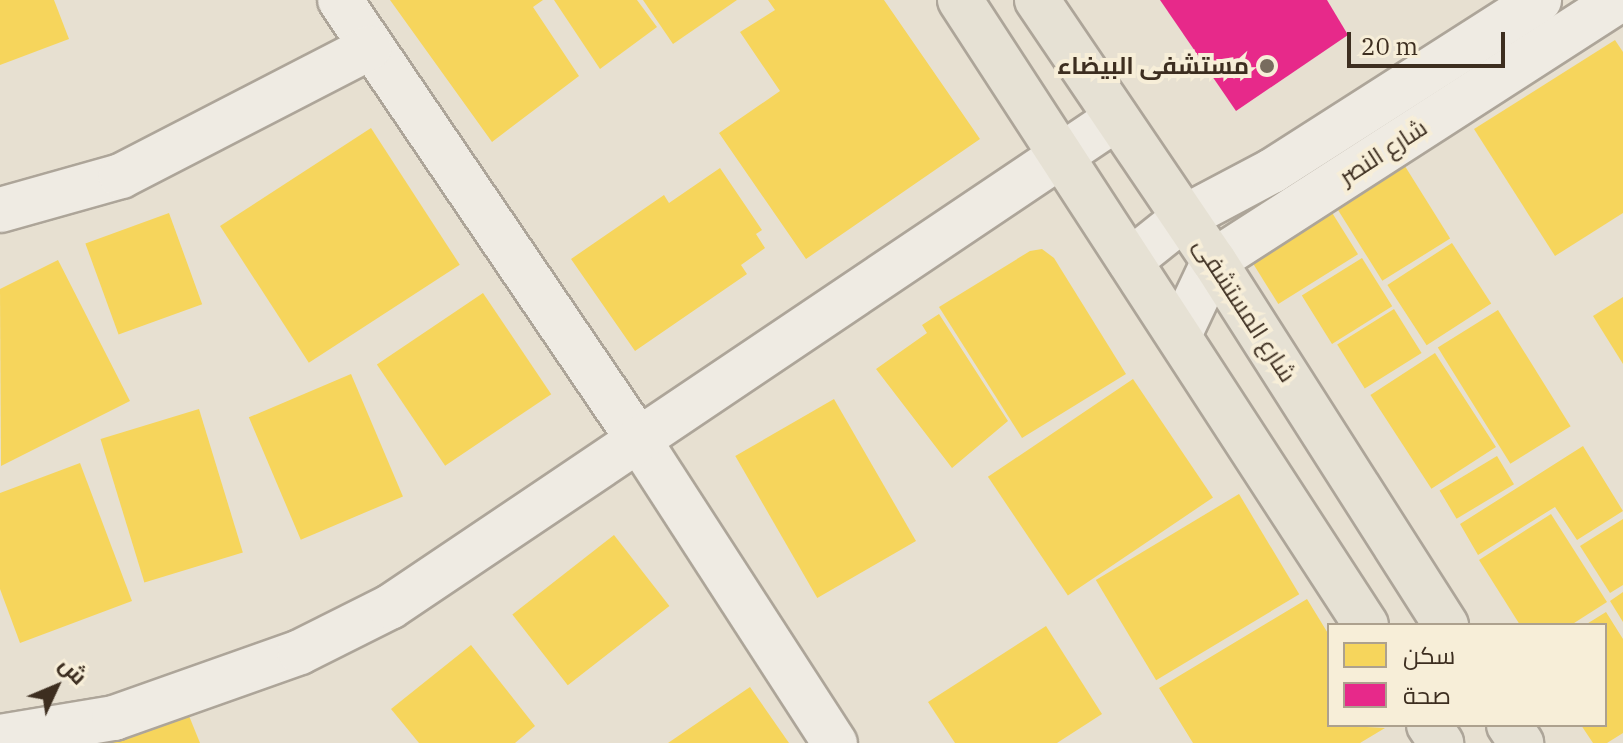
<!DOCTYPE html>
<html>
<head>
<meta charset="utf-8">
<style>
	body { margin:0 }
	#map { position:relative; width:1623px; height:743px; overflow:hidden; background:#e7e0d1; font-family:"IBM Plex Serif",Cairo,serif }
	div>[style] { position:absolute }
	.homes>* { inset:0; background:#f6d55c; transform-origin:0 0 }
	.health>* { inset:0; background:#e7298a }
	.roads { filter:drop-shadow(2px 0 #ada599) drop-shadow(-2px 0 #ada599) drop-shadow(0 2px #ada599) drop-shadow(0 -2px #ada599) }
	.minor>* { height:44px; margin:-22px; padding:0 22px; transform-origin:22px; border-radius:22px; background:#efebe3 }
	.major>* { height:44px; margin:-22px; padding:0 22px; transform-origin:22px; border-radius:22px; background:#e6e1d4 }
	.dots>* { width:22px; height:22px; translate:-50% -50%; box-sizing:border-box; border:4px solid #f7eed8; border-radius:50% }
	span { translate:-50% -50%; white-space:nowrap; text-align:center; line-height:1.15; -webkit-text-stroke:8px #f7eed8; paint-order:stroke }
	.poi-label { font-size:24px; color:#3d2e20; font-weight:700 }
	.right { translate:-100% -50%; text-align:right }
	.street-label { font-size:24px; color:#3d2e20 }
	.legend { position:absolute; left:1327px; top:623px; width:280px; height:104px; box-sizing:border-box; background:#f7eed8; border:2px solid #ada18e; margin:0; padding:10px 14px; list-style:none; font-size:24px; color:#3d2e20 }
	.legend li { display:flex; align-items:center; gap:16px; height:40px }
	.legend b { width:40px; border:2px solid #ada18e }
	.north { position:absolute; left:16px; top:647px; width:80px; height:80px; -webkit-text-stroke:6px #f7eed8; paint-order:stroke; rotate:46deg; font-size:22px; font-weight:700; line-height:32px; text-align:center; color:#3d2e20 }
	.north::after { content:''; display:block; margin:auto; width:28px; height:36px; background:#3d2e20; clip-path:polygon(50% 0,100% 100%,50% 72%,0 100%) }
	.scale { position:absolute; left:1347px; top:32px; width:158px; height:36px; box-sizing:border-box; border:4px solid #3d2e20; border-top:0; padding-left:10px; font-size:24px; line-height:28px; white-space:nowrap; color:#3d2e20; -webkit-text-stroke:6px #f7eed8; paint-order:stroke }
</style>
</head>
<body>
<div id="map">
	<div class="homes">
		<div style="clip-path:polygon(0 0,54px 0,69px 39px,0 65px)"></div>
		<div style="clip-path:polygon(390px 0,543px 0,533px 7px,579px 76px,492px 142px)"></div>
		<div style="clip-path:polygon(554px 0,637px 0,657px 27px,600px 69px)"></div>
		<div style="clip-path:polygon(643px 0,737px 0,673px 44px)"></div>
		<div style="clip-path:polygon(768px 0,884px 0,980px 139px,806px 259px,719px 133px,780px 91px,740px 32px,775px 10px)"></div>
		<div style="clip-path:polygon(1615px 40px,1623px 52px,1623px 213px,1555px 256px,1474px 129px)"></div>
		<div style="left:371px;top:128px;width:163px;height:180px;rotate:57deg"></div>
		<div style="left:1403px;top:163px;width:89px;height:80px;rotate:58deg"></div>
		<div style="clip-path:polygon(720px 168px,762px 230px,756px 234px,765px 248px,741px 265px,747px 274px,635px 351px,571px 259px,664px 195px,669px 203px)"></div>
		<div style="left:1331px;top:211px;width:51px;height:94px;rotate:58deg"></div>
		<div style="left:169px;top:213px;width:97px;height:89px;rotate:70deg"></div>
		<div style="left:1452px;top:243px;width:72px;height:77px;rotate:57deg"></div>
		<div style="clip-path:polygon(1042px 249px,1054px 258px,1126px 374px,1022px 438px,939px 307px,1030px 251px)"></div>
		<div style="left:1362px;top:258px;width:57px;height:71px;rotate:58deg"></div>
		<div style="clip-path:polygon(58px 260px,130px 401px,1px 466px,0 289px)"></div>
		<div style="left:483px;top:293px;width:122px;height:128px;rotate:56deg"></div>
		<div style="clip-path:polygon(1623px 297px,1623px 364px,1593px 316px)"></div>
		<div style="left:1394px;top:309px;width:52px;height:67px;rotate:58deg"></div>
		<div style="left:1498px;top:310px;width:137px;height:71px;rotate:58deg"></div>
		<div style="clip-path:polygon(939px 314px,1008px 421px,952px 468px,876px 369px,927px 333px,922px 325px)"></div>
		<div style="left:1435px;top:353px;width:112px;height:77px;rotate:57deg"></div>
		<div style="left:351px;top:374px;width:133px;height:111px;rotate:67deg"></div>
		<div style="left:1133px;top:379px;width:143px;height:175px;rotate:56deg"></div>
		<div style="left:834px;top:399px;width:164px;height:114px;rotate:60deg"></div>
		<div style="left:199px;top:409px;width:150px;height:103px;rotate:73deg"></div>
		<div style="clip-path:polygon(1583px 446px,1623px 511px,1577px 540px,1555px 507px,1478px 555px,1460px 524px)"></div>
		<div style="left:1497px;top:456px;width:33px;height:67px;rotate:59deg"></div>
		<div style="clip-path:polygon(80px 463px,132px 601px,20px 643px,0 589px,0 493px)"></div>
		<div style="left:1239px;top:494px;width:117px;height:167px;rotate:59deg"></div>
		<div style="clip-path:polygon(1551px 514px,1607px 602px,1571px 625px,1520px 625px,1479px 560px)"></div>
		<div style="clip-path:polygon(1623px 519px,1623px 585px,1610px 593px,1580px 546px)"></div>
		<div style="left:614px;top:535px;width:90px;height:129px;rotate:52deg"></div>
		<div style="clip-path:polygon(1623px 592px,1623px 622px,1610px 601px)"></div>
		<div style="clip-path:polygon(1307px 599px,1329px 635px,1329px 725px,1385px 728px,1360px 743px,1193px 743px,1159px 688px)"></div>
		<div style="clip-path:polygon(1606px 612px,1623px 639px,1623px 733px,1607px 743px,1593px 743px,1581px 725px,1605px 725px,1605px 625px,1585px 625px)"></div>
		<div style="clip-path:polygon(1046px 626px,1102px 714px,1057px 743px,955px 743px,928px 702px)"></div>
		<div style="clip-path:polygon(471px 645px,535px 726px,515px 743px,419px 743px,391px 709px)"></div>
		<div style="clip-path:polygon(750px 687px,789px 743px,668px 743px)"></div>
		<div style="clip-path:polygon(183px 701px,200px 743px,82px 743px)"></div>
	</div>
	<div class="health">
		<div style="clip-path:polygon(1160px 0,1327px 0,1348px 35px,1236px 111px)"></div>
	</div>
	<div class="roads">
		<div class="minor">
			<div style="left:340px;top:0;width:534px;rotate:55.83deg"></div>
			<div style="left:640px;top:442px;width:359px;rotate:57.1deg"></div>
			<div style="left:0;top:210px;width:126px;rotate:-15.7deg"></div>
			<div style="left:121px;top:176px;width:279px;rotate:-27.3deg"></div>
			<div style="left:1130px;top:261px;width:70px;rotate:-38.7deg"></div>
			<div style="left:1185px;top:217px;width:98px;rotate:-27.9deg"></div>
			<div style="left:1272px;top:171px;width:317px;rotate:-32.6deg"></div>
			<div style="left:1180px;top:333px;width:80px;rotate:-64.7deg"></div>
			<div style="left:1214px;top:261px;width:482px;rotate:-32.8deg"></div>
			<div style="left:0;top:737px;width:116px;rotate:-9.5deg"></div>
			<div style="left:114px;top:718px;width:197px;rotate:-19.5deg"></div>
			<div style="left:300px;top:652px;width:101px;rotate:-26.6deg"></div>
			<div style="left:390px;top:607px;width:873px;rotate:-33.93deg"></div>
		</div>
		<div class="major">
			<div style="left:960px;top:0;width:745px;rotate:56.99deg"></div>
			<div style="left:1037px;top:0;width:315px;rotate:55.9deg"></div>
			<div style="left:1214px;top:261px;width:432px;rotate:57.5deg"></div>
			<div style="left:1429px;top:725px;width:22px;rotate:56deg"></div>
			<div style="left:1509px;top:725px;width:22px;rotate:56deg"></div>
		</div>
	</div>
	<div class="dots">
		<div style="left:1267px;top:66px;background:#786c5e"></div>
	</div>
	<div class="poi-label">
		<span class="right" style="left:1249px;top:66px">مستشفى البيضاء</span>
	</div>
	<div class="street-label">
		<span style="left:1383px;top:152px;rotate:-33deg">شارع النصر</span>
		<span style="left:1245px;top:310px;rotate:57deg">شارع المستشفى</span>
	</div>
	<ul class="legend">
	<li><b style="height:22px;background:#f6d55c"></b>سكن</li>
	<li><b style="height:22px;background:#e7298a"></b>صحة</li>
	</ul>
	<div class="north">ش</div>
	<div class="scale">20 m</div>
</div>
</body>
</html>
